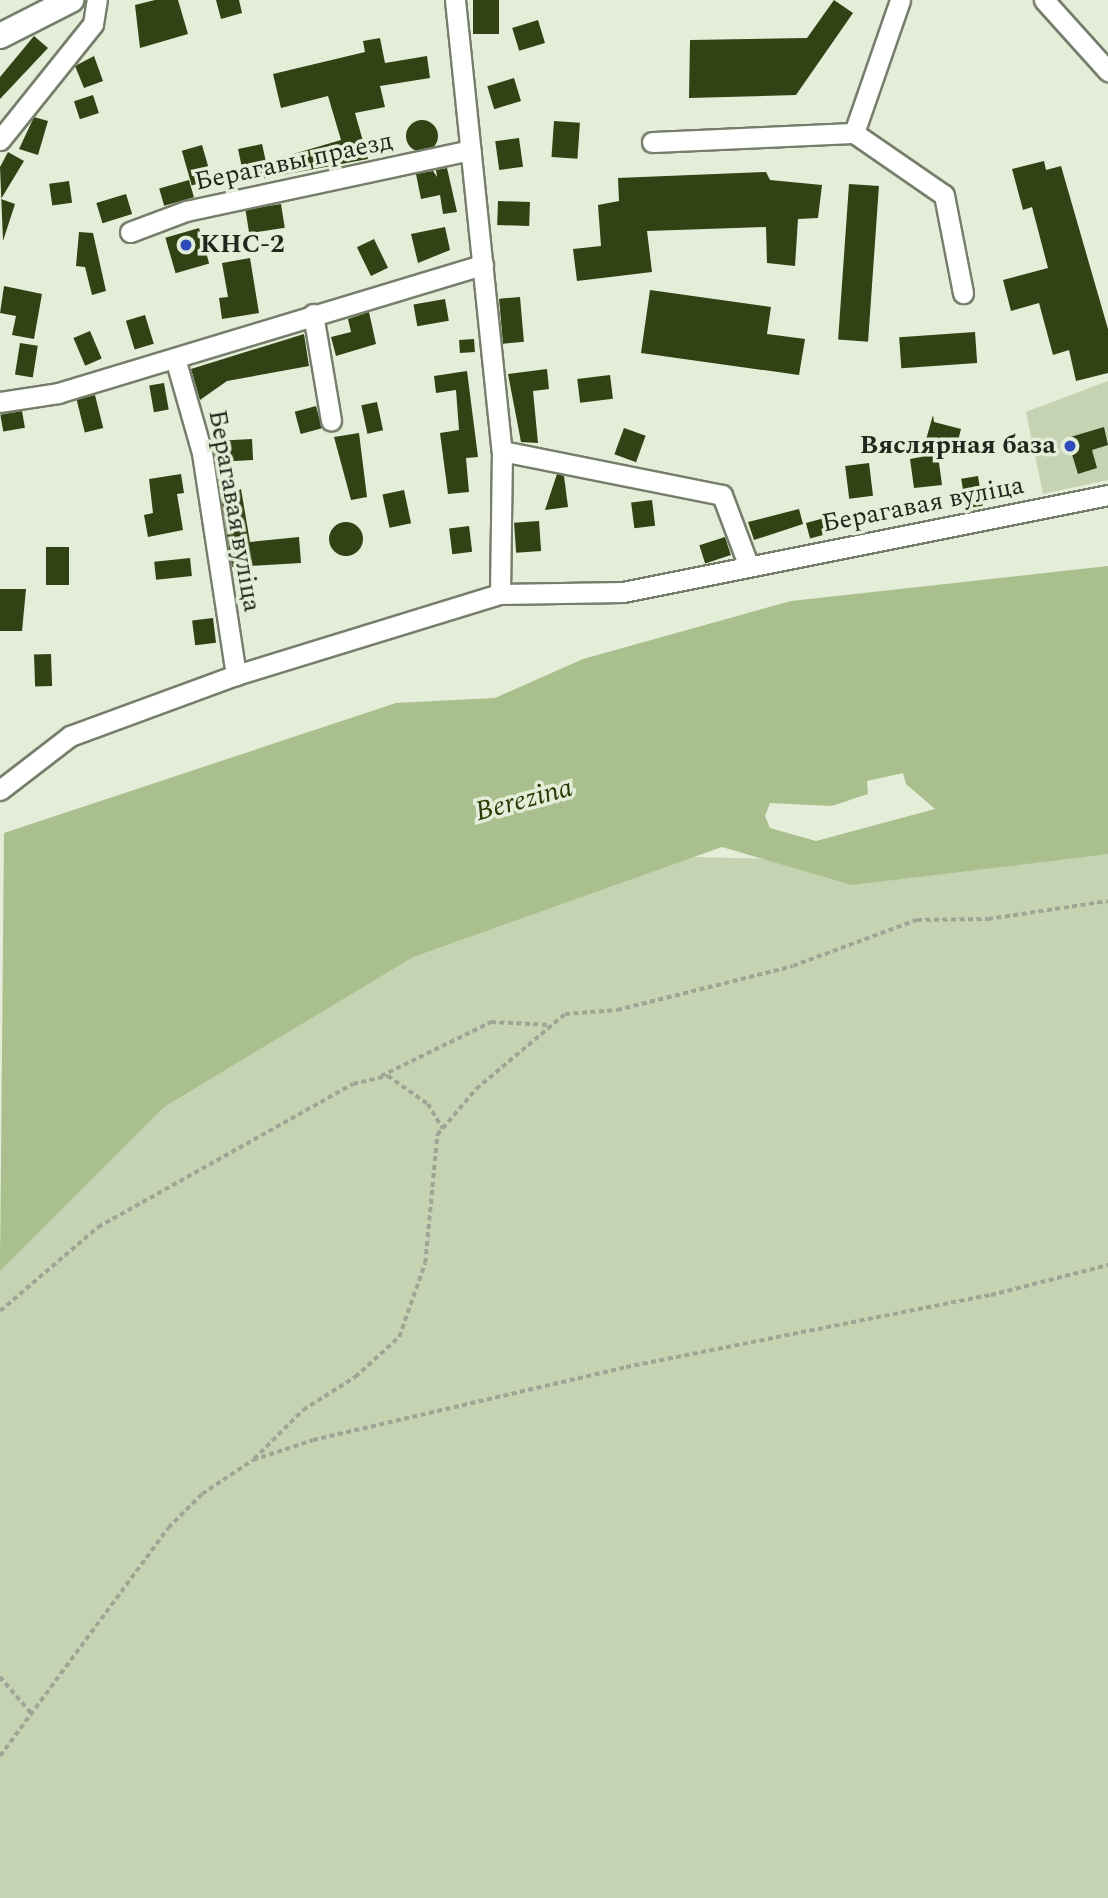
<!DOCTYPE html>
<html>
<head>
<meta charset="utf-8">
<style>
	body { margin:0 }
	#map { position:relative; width:1108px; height:1898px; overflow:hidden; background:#e4edd8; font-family:Spectral,serif }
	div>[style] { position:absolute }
	.green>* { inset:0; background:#c5d3b3 }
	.water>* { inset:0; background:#aabf8e }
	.building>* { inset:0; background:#314215; transform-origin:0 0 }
	.round { border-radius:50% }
	.path>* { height:3.5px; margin-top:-1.75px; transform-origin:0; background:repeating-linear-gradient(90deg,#9ea595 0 5px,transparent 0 8.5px) }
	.roads { filter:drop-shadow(2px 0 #767e6b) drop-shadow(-2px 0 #767e6b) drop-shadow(0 2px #767e6b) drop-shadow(0 -2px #767e6b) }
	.minor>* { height:19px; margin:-9.5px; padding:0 9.5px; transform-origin:9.5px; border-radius:9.5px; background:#fff }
	.major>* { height:24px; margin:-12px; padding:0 12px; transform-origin:12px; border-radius:12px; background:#fff }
	.dots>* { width:19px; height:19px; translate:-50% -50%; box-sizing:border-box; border:4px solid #e4edd8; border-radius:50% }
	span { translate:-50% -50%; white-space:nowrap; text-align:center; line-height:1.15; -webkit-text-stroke:7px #e4edd8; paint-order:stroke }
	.street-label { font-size:26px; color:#23261e }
	.poi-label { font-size:26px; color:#23261e; font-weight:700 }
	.left { translate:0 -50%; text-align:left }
	.right { translate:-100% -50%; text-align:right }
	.water-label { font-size:28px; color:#263900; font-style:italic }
</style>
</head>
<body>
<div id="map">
	<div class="green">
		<div style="clip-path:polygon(1108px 381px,1108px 480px,1043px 494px,1026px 412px)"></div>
		<div style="clip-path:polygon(1108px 837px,1108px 1898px,0 1898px,0 1241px,162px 1094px,414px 943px,693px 857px,910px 862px)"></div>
	</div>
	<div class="water">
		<div style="clip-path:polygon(evenodd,1108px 566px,1108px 854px,852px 885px,722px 847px,413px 957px,164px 1107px,0 1271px,4px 833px,396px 703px,495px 698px,583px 659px,791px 601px,1108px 566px,903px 773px,906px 784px,935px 809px,816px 841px,770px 828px,765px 816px,770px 803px,832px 806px,868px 794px,867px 781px,903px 773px)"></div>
	</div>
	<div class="building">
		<div style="clip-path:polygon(155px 0,178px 0,188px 34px,140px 48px,135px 5px)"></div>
		<div style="clip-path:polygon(216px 0,239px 0,242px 13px,221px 19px)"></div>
		<div style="left:473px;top:0;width:26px;height:34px"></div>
		<div style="clip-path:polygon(834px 0,853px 13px,796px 95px,689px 98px,690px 40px,807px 38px)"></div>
		<div style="left:538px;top:20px;width:24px;height:27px;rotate:73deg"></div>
		<div style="clip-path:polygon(34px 36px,48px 48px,0 99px,0 77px)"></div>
		<div style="clip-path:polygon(380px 38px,385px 63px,427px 56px,430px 78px,380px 86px,385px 107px,355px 113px,368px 159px,245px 182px,238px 149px,262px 144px,266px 162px,341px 140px,328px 96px,281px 108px,273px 74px,365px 52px,363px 41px)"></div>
		<div style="clip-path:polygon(94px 56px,103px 81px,84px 88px,75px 66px)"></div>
		<div style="left:514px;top:78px;width:24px;height:28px;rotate:73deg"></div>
		<div style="left:93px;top:95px;width:19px;height:20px;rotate:72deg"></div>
		<div style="clip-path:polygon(34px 117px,48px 121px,38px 155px,19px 149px)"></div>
		<div class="round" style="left:406px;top:120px;width:32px;height:32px"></div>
		<div style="left:554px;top:121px;width:26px;height:36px;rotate:4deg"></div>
		<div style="left:519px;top:138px;width:29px;height:24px;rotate:82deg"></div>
		<div style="left:202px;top:145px;width:36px;height:21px;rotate:74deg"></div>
		<div style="clip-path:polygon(8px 152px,24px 161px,1px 199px,15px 204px,3px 241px,0 167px)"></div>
		<div style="clip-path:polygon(1044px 161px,1046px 170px,1061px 166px,1108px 329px,1108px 373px,1076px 381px,1069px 350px,1053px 355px,1039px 303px,1011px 311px,1003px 280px,1048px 268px,1032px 207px,1023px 210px,1012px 169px)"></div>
		<div style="clip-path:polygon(447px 168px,457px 212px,443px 214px,440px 195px,421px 199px,416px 174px,433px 171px,437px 177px,436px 170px)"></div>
		<div style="clip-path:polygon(766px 172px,770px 180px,822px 185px,818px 218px,798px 219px,795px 266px,767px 263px,766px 227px,647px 231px,652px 272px,577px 281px,573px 249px,601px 246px,598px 205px,619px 201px,618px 178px)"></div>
		<div style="left:189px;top:180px;width:18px;height:31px;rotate:74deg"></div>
		<div style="left:69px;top:181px;width:22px;height:20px;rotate:82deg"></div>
		<div style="left:849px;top:184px;width:30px;height:156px;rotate:4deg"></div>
		<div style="left:126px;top:194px;width:21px;height:31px;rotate:73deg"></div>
		<div style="left:498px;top:201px;width:32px;height:24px;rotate:2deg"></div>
		<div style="left:281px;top:204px;width:24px;height:36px;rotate:81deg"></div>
		<div style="clip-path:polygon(445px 227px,450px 250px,418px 263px,411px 234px)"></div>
		<div style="left:199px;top:228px;width:37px;height:35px;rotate:74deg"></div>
		<div style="clip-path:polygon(79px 232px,93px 233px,106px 291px,92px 295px,85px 267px,76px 266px)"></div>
		<div style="left:374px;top:239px;width:32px;height:19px;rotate:64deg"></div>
		<div style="clip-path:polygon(250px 258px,259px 313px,222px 319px,219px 298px,228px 297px,222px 263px)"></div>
		<div style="clip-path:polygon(4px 286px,42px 294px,34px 339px,12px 335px,16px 316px,0 313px)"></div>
		<div style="clip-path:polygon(650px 290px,771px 307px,767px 334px,805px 339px,799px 375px,641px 353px)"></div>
		<div style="left:520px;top:297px;width:45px;height:21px;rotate:85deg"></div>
		<div style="left:445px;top:299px;width:22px;height:32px;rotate:80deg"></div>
		<div style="clip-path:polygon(369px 312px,376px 344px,336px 356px,331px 337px,351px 332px,348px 319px)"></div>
		<div style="left:145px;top:315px;width:30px;height:20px;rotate:73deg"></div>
		<div style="left:90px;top:331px;width:30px;height:18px;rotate:67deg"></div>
		<div style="left:975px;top:332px;width:31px;height:76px;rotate:86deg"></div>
		<div style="clip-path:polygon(304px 334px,309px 366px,227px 381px,200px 400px,191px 369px)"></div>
		<div style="left:474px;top:339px;width:13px;height:15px;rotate:86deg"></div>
		<div style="left:20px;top:343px;width:18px;height:32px;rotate:9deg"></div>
		<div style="clip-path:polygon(547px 369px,549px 389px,533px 391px,538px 443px,521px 442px,508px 374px)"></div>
		<div style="clip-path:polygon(467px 371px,478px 457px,466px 458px,469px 492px,448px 494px,440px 433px,459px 430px,456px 390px,436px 393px,434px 376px)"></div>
		<div style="left:610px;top:375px;width:24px;height:33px;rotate:83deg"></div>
		<div style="left:164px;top:383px;width:27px;height:15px;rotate:80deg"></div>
		<div style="left:95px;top:395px;width:34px;height:19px;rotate:76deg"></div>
		<div style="left:377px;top:402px;width:29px;height:16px;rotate:78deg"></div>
		<div style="left:316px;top:406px;width:23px;height:22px;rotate:75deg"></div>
		<div style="left:22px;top:411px;width:17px;height:22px;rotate:80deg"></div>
		<div style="clip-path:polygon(933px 415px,934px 422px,961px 429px,955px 453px,937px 448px,942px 485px,914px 488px,910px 459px,921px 457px)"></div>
		<div style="clip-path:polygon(1104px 427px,1108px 445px,1092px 450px,1097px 468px,1078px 474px,1067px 438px)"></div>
		<div style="left:624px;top:428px;width:23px;height:28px;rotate:20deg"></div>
		<div style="clip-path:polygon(359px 433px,367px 497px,351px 500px,334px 437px)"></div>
		<div style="left:252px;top:439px;width:21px;height:38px;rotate:87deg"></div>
		<div style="left:869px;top:463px;width:33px;height:24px;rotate:83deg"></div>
		<div style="clip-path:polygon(181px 474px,184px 493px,177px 494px,183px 530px,148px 537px,144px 515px,153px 513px,149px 479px)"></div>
		<div style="clip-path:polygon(557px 474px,564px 476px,568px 507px,545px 510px)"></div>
		<div style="left:978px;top:476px;width:30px;height:17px;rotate:81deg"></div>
		<div style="clip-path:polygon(241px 489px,250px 542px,299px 537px,301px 563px,232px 567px,221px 498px)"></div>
		<div style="left:404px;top:490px;width:34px;height:22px;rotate:78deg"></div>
		<div style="left:652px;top:500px;width:26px;height:21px;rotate:83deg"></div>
		<div style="clip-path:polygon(799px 509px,803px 524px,754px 540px,748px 522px)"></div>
		<div style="left:832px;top:516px;width:16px;height:27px;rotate:75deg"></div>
		<div style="left:539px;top:521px;width:30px;height:25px;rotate:86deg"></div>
		<div class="round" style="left:329px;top:522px;width:34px;height:34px"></div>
		<div style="left:469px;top:526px;width:26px;height:20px;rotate:83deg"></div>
		<div style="left:725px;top:537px;width:19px;height:27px;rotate:72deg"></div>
		<div style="left:46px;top:547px;width:23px;height:38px"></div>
		<div style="left:190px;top:558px;width:18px;height:36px;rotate:84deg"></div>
		<div style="clip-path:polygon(0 589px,26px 589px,22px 631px,0 631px)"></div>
		<div style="left:213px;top:618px;width:25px;height:21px;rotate:83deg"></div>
		<div style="left:51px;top:654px;width:32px;height:17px;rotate:88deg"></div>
	</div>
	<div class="path">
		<div style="left:381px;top:1076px;width:123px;rotate:-26.1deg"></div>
		<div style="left:491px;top:1022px;width:59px;rotate:2.9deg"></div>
		<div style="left:0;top:1311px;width:129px;rotate:-40.6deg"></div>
		<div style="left:98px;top:1227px;width:292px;rotate:-29.3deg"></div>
		<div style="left:353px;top:1084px;width:36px;rotate:-13deg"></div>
		<div style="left:388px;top:1076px;width:49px;rotate:35deg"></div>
		<div style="left:428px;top:1104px;width:29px;rotate:59deg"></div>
		<div style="left:254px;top:1459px;width:69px;rotate:-45deg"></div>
		<div style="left:303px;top:1410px;width:62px;rotate:-32.4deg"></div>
		<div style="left:355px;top:1377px;width:59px;rotate:-42.3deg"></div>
		<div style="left:399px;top:1337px;width:78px;rotate:-70.6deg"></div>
		<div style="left:425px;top:1263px;width:129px;rotate:-84.6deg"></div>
		<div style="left:437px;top:1135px;width:60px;rotate:-49.7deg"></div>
		<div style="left:476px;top:1089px;width:116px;rotate:-40.1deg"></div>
		<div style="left:565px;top:1014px;width:52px;rotate:-4.4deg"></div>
		<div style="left:617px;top:1010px;width:181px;rotate:-14deg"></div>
		<div style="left:793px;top:966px;width:132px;rotate:-20.4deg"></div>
		<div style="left:917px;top:920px;width:71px;rotate:-0.8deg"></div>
		<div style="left:988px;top:919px;width:121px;rotate:-8.5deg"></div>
		<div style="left:0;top:1677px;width:48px;rotate:49.3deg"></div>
		<div style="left:0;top:1756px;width:283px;rotate:-53.6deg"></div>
		<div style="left:168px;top:1528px;width:48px;rotate:-45deg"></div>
		<div style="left:202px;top:1494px;width:61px;rotate:-33.7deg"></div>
		<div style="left:253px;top:1460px;width:63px;rotate:-18.4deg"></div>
		<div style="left:313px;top:1440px;width:321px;rotate:-13.1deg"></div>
		<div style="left:626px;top:1367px;width:372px;rotate:-11.2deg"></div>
		<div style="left:991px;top:1295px;width:121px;rotate:-14.4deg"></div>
	</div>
	<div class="roads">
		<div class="minor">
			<div style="left:455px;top:0;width:453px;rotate:84.1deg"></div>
			<div style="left:502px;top:451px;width:143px;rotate:90.8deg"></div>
			<div style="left:1044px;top:0;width:96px;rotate:48deg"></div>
			<div style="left:854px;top:133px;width:109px;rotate:34.6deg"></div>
			<div style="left:944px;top:195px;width:100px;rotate:79deg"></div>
			<div style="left:0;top:140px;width:149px;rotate:-51.3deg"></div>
			<div style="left:93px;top:24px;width:24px;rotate:-81deg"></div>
			<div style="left:652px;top:142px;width:202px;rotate:-2.6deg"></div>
			<div style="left:854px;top:133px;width:141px;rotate:-70.9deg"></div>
			<div style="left:130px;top:232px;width:60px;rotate:-20.6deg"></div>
			<div style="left:186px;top:211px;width:291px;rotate:-12.1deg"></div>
			<div style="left:313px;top:314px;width:108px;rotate:80.4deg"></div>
			<div style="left:175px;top:358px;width:99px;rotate:74.1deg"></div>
			<div style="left:202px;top:453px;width:225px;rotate:81.3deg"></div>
			<div style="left:0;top:402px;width:59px;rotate:-8.8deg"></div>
			<div style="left:58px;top:393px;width:444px;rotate:-16.8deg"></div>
			<div style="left:502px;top:451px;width:224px;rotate:11.3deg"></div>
			<div style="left:722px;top:495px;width:74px;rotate:69.4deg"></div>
			<div style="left:0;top:790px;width:88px;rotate:-37.6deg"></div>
			<div style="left:70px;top:736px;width:177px;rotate:-20.2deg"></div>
			<div style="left:236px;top:675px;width:276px;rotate:-17.1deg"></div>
			<div style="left:500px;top:594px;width:123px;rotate:-0.9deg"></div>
			<div style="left:623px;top:592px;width:495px;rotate:-11.3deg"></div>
		</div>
		<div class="major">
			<div style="left:0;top:36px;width:80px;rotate:-26.9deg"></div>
		</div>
	</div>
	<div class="dots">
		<div style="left:186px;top:245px;background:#2f4abb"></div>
		<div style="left:1070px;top:446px;background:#2f4abb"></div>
	</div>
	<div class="street-label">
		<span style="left:294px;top:162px;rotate:-12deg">Берагавы праезд</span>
		<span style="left:923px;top:505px;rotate:-11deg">Берагавая вуліца</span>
		<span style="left:234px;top:511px;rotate:80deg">Берагавая вуліца</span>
	</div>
	<div class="poi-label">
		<span class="left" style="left:200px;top:245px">КНС-2</span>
		<span class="right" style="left:1056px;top:446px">Вяслярная база</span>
	</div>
	<div class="water-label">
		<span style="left:524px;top:800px;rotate:-15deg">Berezina</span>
	</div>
</div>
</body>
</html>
